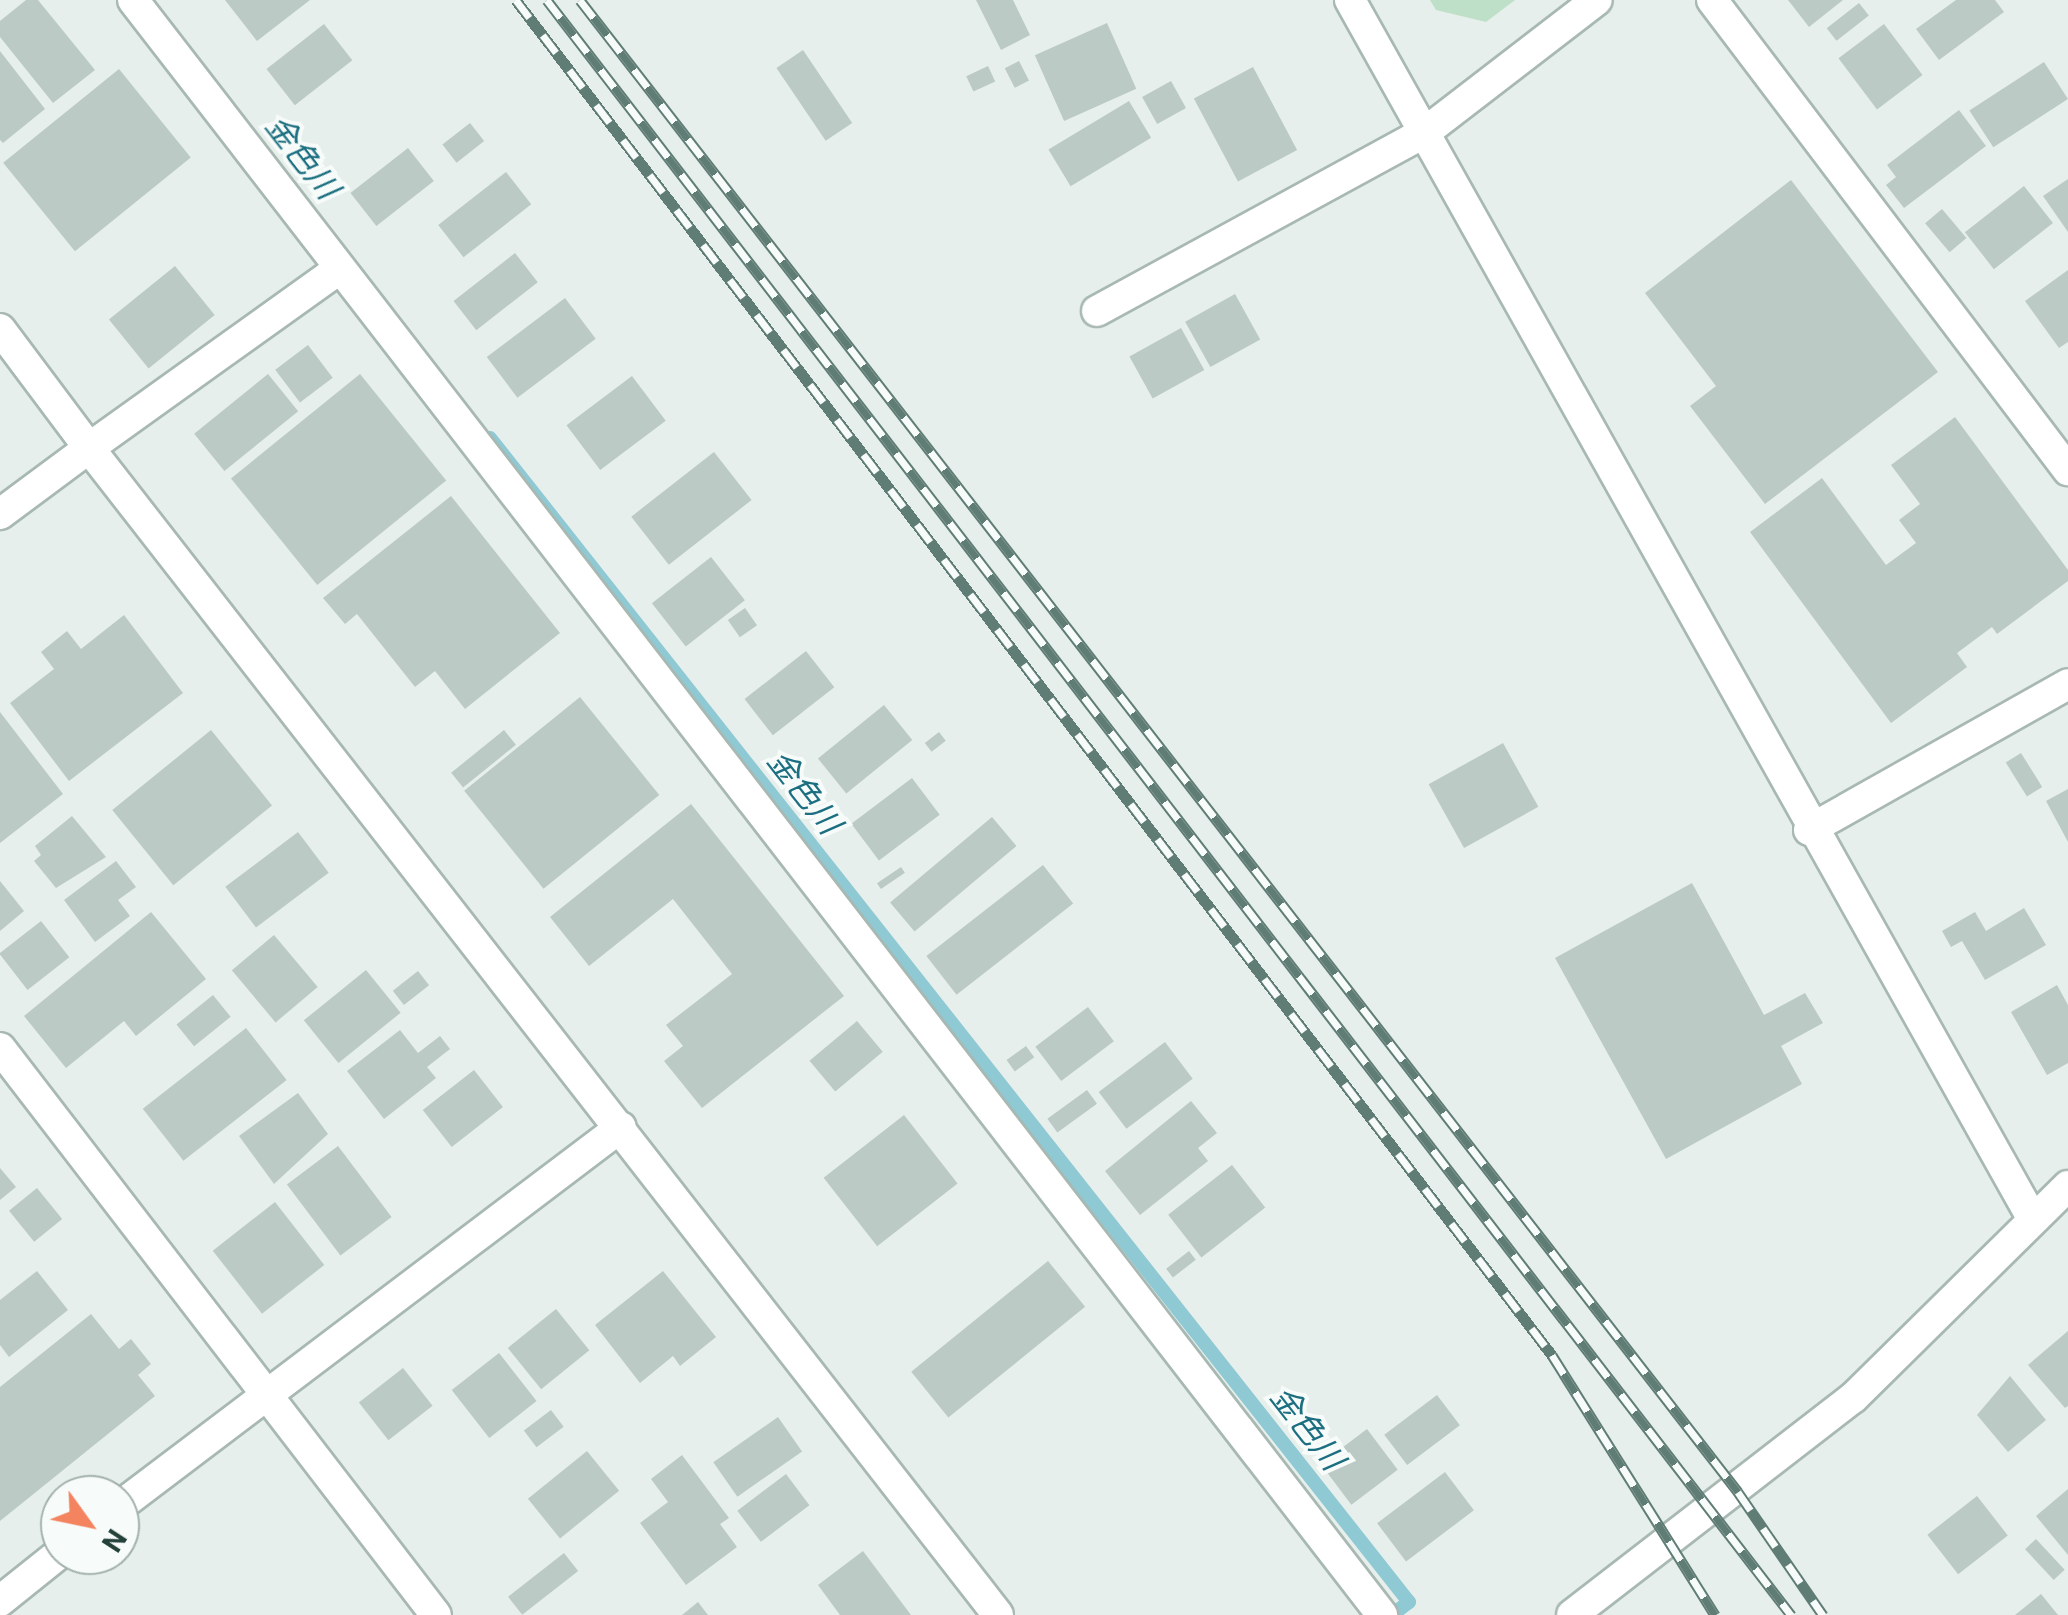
<!DOCTYPE html>
<html>
<head>
<meta charset="utf-8">
<style>
	body { margin:0 }
	#map { position:relative; width:2068px; height:1615px; overflow:hidden; background:#e6efeb; font-family:Roboto,"Noto Sans JP",sans-serif }
	div>[style] { position:absolute }
	.green>* { inset:0; background:#bfe0c8 }
	.stream>* { height:14px; margin:-7px; padding:0 7px; transform-origin:7px; border-radius:7px; background:#8ec9d4 }
	.building>* { inset:0; background:#bbcac4; transform-origin:0 0 }
	.roads { filter:drop-shadow(2px 0 #a8b8b2) drop-shadow(-2px 0 #a8b8b2) drop-shadow(0 2px #a8b8b2) drop-shadow(0 -2px #a8b8b2) }
	.street>* { height:30px; margin:-15px; padding:0 15px; transform-origin:15px; border-radius:15px; background:#fff }
	.secondary>* { height:30px; margin:-15px; padding:0 15px; transform-origin:15px; border-radius:15px; background:#fff }
	.rail>* { height:11px; margin-top:-5.5px; transform-origin:0; background:repeating-linear-gradient(90deg,#f7fbf9 0 22px,#5f7d75 0 44px); box-sizing:border-box; border-block:2px solid #5f7d75 }
	span { translate:-50% -50%; white-space:nowrap; text-align:center; line-height:1.15; -webkit-text-stroke:8px #f7fbf9; paint-order:stroke }
	.water-label { font-size:32px; color:#1c6f80; font-style:italic }
	.north { position:absolute; left:40px; top:1475px; width:100px; height:100px; box-sizing:border-box; background:#f7fbf9; border:2px solid #a3b1ad; border-radius:50%; rotate:123deg; font-size:28px; font-weight:700; line-height:40px; text-align:center; color:#24423a }
	.north::after { content:''; display:block; margin:auto; width:35px; height:45px; background:#f4845f; clip-path:polygon(50% 0,100% 100%,50% 72%,0 100%) }
</style>
</head>
<body>
<div id="map">
	<div class="green">
		<div style="clip-path:polygon(1430px 0,1515px 0,1486px 22px,1436px 10px)"></div>
	</div>
	<div class="stream">
		<div style="left:490px;top:438px;width:1483px;rotate:51.71deg"></div>
		<div style="left:1409px;top:1602px;width:21px;rotate:143deg"></div>
	</div>
	<div class="building">
		<div style="clip-path:polygon(26px 0,38px 0,95px 70px,53px 103px,0 37px,0 21px)"></div>
		<div style="clip-path:polygon(225px 0,310px 0,257px 41px)"></div>
		<div style="clip-path:polygon(976px 0,1013px 0,1030px 35px,1001px 50px)"></div>
		<div style="clip-path:polygon(1788px 0,1843px 0,1809px 27px)"></div>
		<div style="clip-path:polygon(1956px 0,1995px 0,2004px 12px,1939px 60px,1916px 29px)"></div>
		<div style="left:1859px;top:3px;width:16px;height:41px;rotate:52deg"></div>
		<div style="left:1107px;top:23px;width:72px;height:79px;rotate:66deg"></div>
		<div style="left:324px;top:24px;width:46px;height:73px;rotate:52deg"></div>
		<div style="left:1884px;top:24px;width:64px;height:57px;rotate:53deg"></div>
		<div style="left:803px;top:50px;width:88px;height:32px;rotate:56deg"></div>
		<div style="clip-path:polygon(0 51px,45px 109px,3px 143px,0 140px)"></div>
		<div style="left:1019px;top:61px;width:22px;height:16px;rotate:63deg"></div>
		<div style="left:2044px;top:62px;width:44px;height:89px;rotate:57deg"></div>
		<div style="left:988px;top:66px;width:17px;height:24px;rotate:65deg"></div>
		<div style="left:1253px;top:67px;width:94px;height:67px;rotate:62deg"></div>
		<div style="left:119px;top:69px;width:114px;height:149px;rotate:51deg"></div>
		<div style="left:1171px;top:81px;width:31px;height:33px;rotate:61deg"></div>
		<div style="left:1129px;top:101px;width:43px;height:94px;rotate:59deg"></div>
		<div style="clip-path:polygon(1959px 110px,1986px 146px,1904px 208px,1886px 185px,1896px 177px,1887px 165px)"></div>
		<div style="left:470px;top:123px;width:23px;height:35px;rotate:52deg"></div>
		<div style="left:408px;top:148px;width:42px;height:73px;rotate:52deg"></div>
		<div style="left:506px;top:172px;width:41px;height:86px;rotate:52deg"></div>
		<div style="clip-path:polygon(2068px 179px,2068px 232px,2043px 196px)"></div>
		<div style="clip-path:polygon(1791px 180px,1938px 372px,1765px 504px,1690px 406px,1716px 386px,1645px 293px)"></div>
		<div style="left:2024px;top:186px;width:47px;height:75px;rotate:52deg"></div>
		<div style="left:1942px;top:209px;width:38px;height:22px;rotate:50deg"></div>
		<div style="left:515px;top:253px;width:37px;height:78px;rotate:52deg"></div>
		<div style="left:175px;top:266px;width:63px;height:85px;rotate:51deg"></div>
		<div style="clip-path:polygon(2068px 270px,2068px 342px,2059px 348px,2025px 301px)"></div>
		<div style="left:1235px;top:294px;width:52px;height:57px;rotate:61deg"></div>
		<div style="left:565px;top:298px;width:51px;height:98px;rotate:53deg"></div>
		<div style="left:1181px;top:328px;width:48px;height:59px;rotate:61deg"></div>
		<div style="left:308px;top:345px;width:41px;height:41px;rotate:53deg"></div>
		<div style="left:268px;top:374px;width:48px;height:95px;rotate:51deg"></div>
		<div style="left:360px;top:374px;width:137px;height:166px;rotate:51deg"></div>
		<div style="left:632px;top:376px;width:56px;height:82px;rotate:53deg"></div>
		<div style="clip-path:polygon(1955px 417px,2068px 570px,2068px 581px,1997px 634px,1992px 627px,1957px 653px,1967px 667px,1891px 723px,1750px 532px,1822px 478px,1886px 565px,1916px 543px,1899px 520px,1920px 504px,1891px 465px)"></div>
		<div style="left:714px;top:452px;width:61px;height:105px;rotate:52deg"></div>
		<div style="clip-path:polygon(451px 496px,560px 633px,465px 709px,435px 671px,415px 687px,357px 614px,345px 624px,323px 598px)"></div>
		<div style="left:711px;top:557px;width:55px;height:75px;rotate:52deg"></div>
		<div style="left:745px;top:608px;width:21px;height:21px;rotate:55deg"></div>
		<div style="clip-path:polygon(124px 615px,183px 693px,69px 781px,10px 703px,54px 669px,41px 652px,67px 631px,81px 649px)"></div>
		<div style="left:806px;top:651px;width:46px;height:78px;rotate:52deg"></div>
		<div style="left:580px;top:697px;width:126px;height:149px;rotate:51deg"></div>
		<div style="left:884px;top:705px;width:45px;height:85px;rotate:51deg"></div>
		<div style="clip-path:polygon(0 712px,63px 794px,0 843px)"></div>
		<div style="left:211px;top:730px;width:97px;height:127px;rotate:51deg"></div>
		<div style="left:504px;top:730px;width:19px;height:68px;rotate:51deg"></div>
		<div style="left:939px;top:732px;width:11px;height:18px;rotate:52deg"></div>
		<div style="left:1503px;top:743px;width:73px;height:85px;rotate:61deg"></div>
		<div style="left:2021px;top:753px;width:40px;height:18px;rotate:58deg"></div>
		<div style="left:912px;top:778px;width:46px;height:76px;rotate:53deg"></div>
		<div style="clip-path:polygon(2068px 789px,2068px 842px,2046px 801px)"></div>
		<div style="clip-path:polygon(691px 804px,844px 996px,702px 1108px,664px 1061px,683px 1046px,666px 1025px,732px 974px,673px 899px,589px 966px,550px 917px)"></div>
		<div style="clip-path:polygon(72px 816px,106px 857px,56px 888px,34px 861px,41px 855px,35px 846px)"></div>
		<div style="left:992px;top:817px;width:38px;height:133px;rotate:50deg"></div>
		<div style="left:298px;top:832px;width:51px;height:91px;rotate:53deg"></div>
		<div style="clip-path:polygon(116px 861px,136px 887px,118px 900px,130px 916px,95px 942px,64px 900px)"></div>
		<div style="left:1043px;top:865px;width:49px;height:148px;rotate:52deg"></div>
		<div style="left:901px;top:867px;width:7px;height:29px;rotate:56deg"></div>
		<div style="clip-path:polygon(0 881px,24px 911px,0 931px)"></div>
		<div style="clip-path:polygon(1692px 883px,1764px 1015px,1805px 993px,1823px 1023px,1781px 1046px,1802px 1084px,1666px 1159px,1555px 958px)"></div>
		<div style="clip-path:polygon(2024px 908px,2046px 945px,1985px 980px,1962px 941px,1951px 947px,1942px 931px,1975px 912px,1986px 931px)"></div>
		<div style="clip-path:polygon(151px 912px,206px 979px,136px 1036px,124px 1021px,66px 1068px,24px 1016px)"></div>
		<div style="left:41px;top:921px;width:46px;height:53px;rotate:52deg"></div>
		<div style="left:274px;top:935px;width:68px;height:55px;rotate:50deg"></div>
		<div style="left:366px;top:970px;width:55px;height:80px;rotate:51deg"></div>
		<div style="left:418px;top:971px;width:18px;height:32px;rotate:52deg"></div>
		<div style="clip-path:polygon(2057px 985px,2068px 1005px,2068px 1063px,2047px 1075px,2011px 1012px)"></div>
		<div style="left:213px;top:995px;width:28px;height:47px;rotate:51deg"></div>
		<div style="left:1088px;top:1007px;width:43px;height:66px;rotate:53deg"></div>
		<div style="left:857px;top:1021px;width:40px;height:62px;rotate:50deg"></div>
		<div style="left:246px;top:1028px;width:66px;height:131px;rotate:52deg"></div>
		<div style="clip-path:polygon(400px 1030px,418px 1053px,440px 1036px,450px 1049px,427px 1067px,436px 1078px,384px 1119px,347px 1071px)"></div>
		<div style="left:1165px;top:1042px;width:46px;height:83px;rotate:53deg"></div>
		<div style="left:1026px;top:1046px;width:14px;height:24px;rotate:54deg"></div>
		<div style="left:474px;top:1070px;width:47px;height:65px;rotate:52deg"></div>
		<div style="left:1087px;top:1090px;width:17px;height:49px;rotate:54deg"></div>
		<div style="clip-path:polygon(298px 1093px,328px 1134px,274px 1184px,239px 1136px)"></div>
		<div style="clip-path:polygon(1191px 1101px,1217px 1133px,1198px 1148px,1208px 1161px,1140px 1215px,1105px 1171px)"></div>
		<div style="left:904px;top:1115px;width:87px;height:102px;rotate:52deg"></div>
		<div style="left:338px;top:1146px;width:89px;height:64px;rotate:53deg"></div>
		<div style="left:1232px;top:1165px;width:54px;height:81px;rotate:52deg"></div>
		<div style="clip-path:polygon(0 1168px,16px 1187px,0 1200px)"></div>
		<div style="left:37px;top:1188px;width:40px;height:36px;rotate:51deg"></div>
		<div style="left:275px;top:1202px;width:80px;height:79px;rotate:52deg"></div>
		<div style="left:1189px;top:1251px;width:11px;height:29px;rotate:52deg"></div>
		<div style="left:1048px;top:1261px;width:59px;height:176px;rotate:51deg"></div>
		<div style="clip-path:polygon(37px 1271px,68px 1310px,9px 1357px,0 1345px,0 1300px)"></div>
		<div style="clip-path:polygon(663px 1271px,716px 1337px,680px 1366px,673px 1356px,640px 1383px,595px 1325px)"></div>
		<div style="left:556px;top:1309px;width:53px;height:62px;rotate:51deg"></div>
		<div style="clip-path:polygon(91px 1314px,119px 1349px,131px 1339px,151px 1364px,138px 1375px,155px 1396px,0 1521px,0 1387px)"></div>
		<div style="clip-path:polygon(2068px 1331px,2068px 1406px,2065px 1408px,2028px 1365px)"></div>
		<div style="left:499px;top:1353px;width:61px;height:60px;rotate:52deg"></div>
		<div style="left:403px;top:1368px;width:48px;height:56px;rotate:52deg"></div>
		<div style="clip-path:polygon(2010px 1376px,2046px 1420px,2008px 1452px,1977px 1415px)"></div>
		<div style="left:1437px;top:1395px;width:38px;height:66px;rotate:53deg"></div>
		<div style="left:551px;top:1410px;width:21px;height:34px;rotate:53deg"></div>
		<div style="left:778px;top:1417px;width:42px;height:79px;rotate:55deg"></div>
		<div style="left:1367px;top:1429px;width:51px;height:58px;rotate:53deg"></div>
		<div style="left:587px;top:1451px;width:51px;height:76px;rotate:51deg"></div>
		<div style="clip-path:polygon(682px 1455px,729px 1518px,720px 1524px,737px 1547px,686px 1585px,640px 1523px,668px 1502px,651px 1479px)"></div>
		<div style="left:1445px;top:1472px;width:48px;height:85px;rotate:53deg"></div>
		<div style="left:786px;top:1474px;width:39px;height:61px;rotate:53deg"></div>
		<div style="clip-path:polygon(2068px 1489px,2068px 1555px,2036px 1516px)"></div>
		<div style="left:1977px;top:1496px;width:50px;height:63px;rotate:52deg"></div>
		<div style="left:2036px;top:1539px;width:42px;height:15px;rotate:47deg"></div>
		<div style="clip-path:polygon(863px 1551px,911px 1615px,840px 1615px,818px 1585px)"></div>
		<div style="left:564px;top:1553px;width:23px;height:71px;rotate:52deg"></div>
		<div style="clip-path:polygon(2041px 1594px,2058px 1615px,2015px 1615px)"></div>
		<div style="clip-path:polygon(698px 1602px,708px 1615px,682px 1615px)"></div>
	</div>
	<div class="roads">
		<div class="street">
			<div style="left:133px;top:0;width:2042px;rotate:52.28deg"></div>
			<div style="left:1350px;top:0;width:1396px;rotate:60.75deg"></div>
			<div style="left:1712px;top:0;width:590px;rotate:52.86deg"></div>
			<div style="left:339px;top:269px;width:307px;rotate:144.4deg"></div>
			<div style="left:89px;top:448px;width:1479px;rotate:52.08deg"></div>
			<div style="left:1097px;top:311px;width:372px;rotate:-28.6deg"></div>
			<div style="left:1424px;top:133px;width:218px;rotate:-37.6deg"></div>
			<div style="left:1809px;top:830px;width:297px;rotate:-29.4deg"></div>
			<div style="left:0;top:1048px;width:715px;rotate:52.44deg"></div>
			<div style="left:120px;top:1506px;width:628px;rotate:-37.11deg"></div>
			<div style="left:0;top:1601px;width:77px;rotate:-38.7deg"></div>
		</div>
		<div class="secondary">
			<div style="left:0;top:329px;width:149px;rotate:53.2deg"></div>
			<div style="left:89px;top:448px;width:111px;rotate:143.4deg"></div>
			<div style="left:1572px;top:1615px;width:355px;rotate:-37.7deg"></div>
			<div style="left:1853px;top:1398px;width:302px;rotate:-44.6deg"></div>
		</div>
	</div>
	<div class="rail">
		<div style="left:516px;top:0;width:1706px;rotate:52.6deg"></div>
		<div style="left:1552px;top:1355px;width:307px;rotate:57.9deg"></div>
		<div style="left:547px;top:0;width:2039px;rotate:52.39deg"></div>
		<div style="left:580px;top:0;width:1889px;rotate:52.18deg"></div>
		<div style="left:1738px;top:1492px;width:150px;rotate:55.4deg"></div>
	</div>
	<div class="water-label">
		<span style="left:302px;top:157px;rotate:52deg">金色川</span>
		<span style="left:804px;top:792px;rotate:52deg">金色川</span>
		<span style="left:1307px;top:1428px;rotate:52deg">金色川</span>
	</div>
	<div class="north">N</div>
</div>
</body>
</html>
